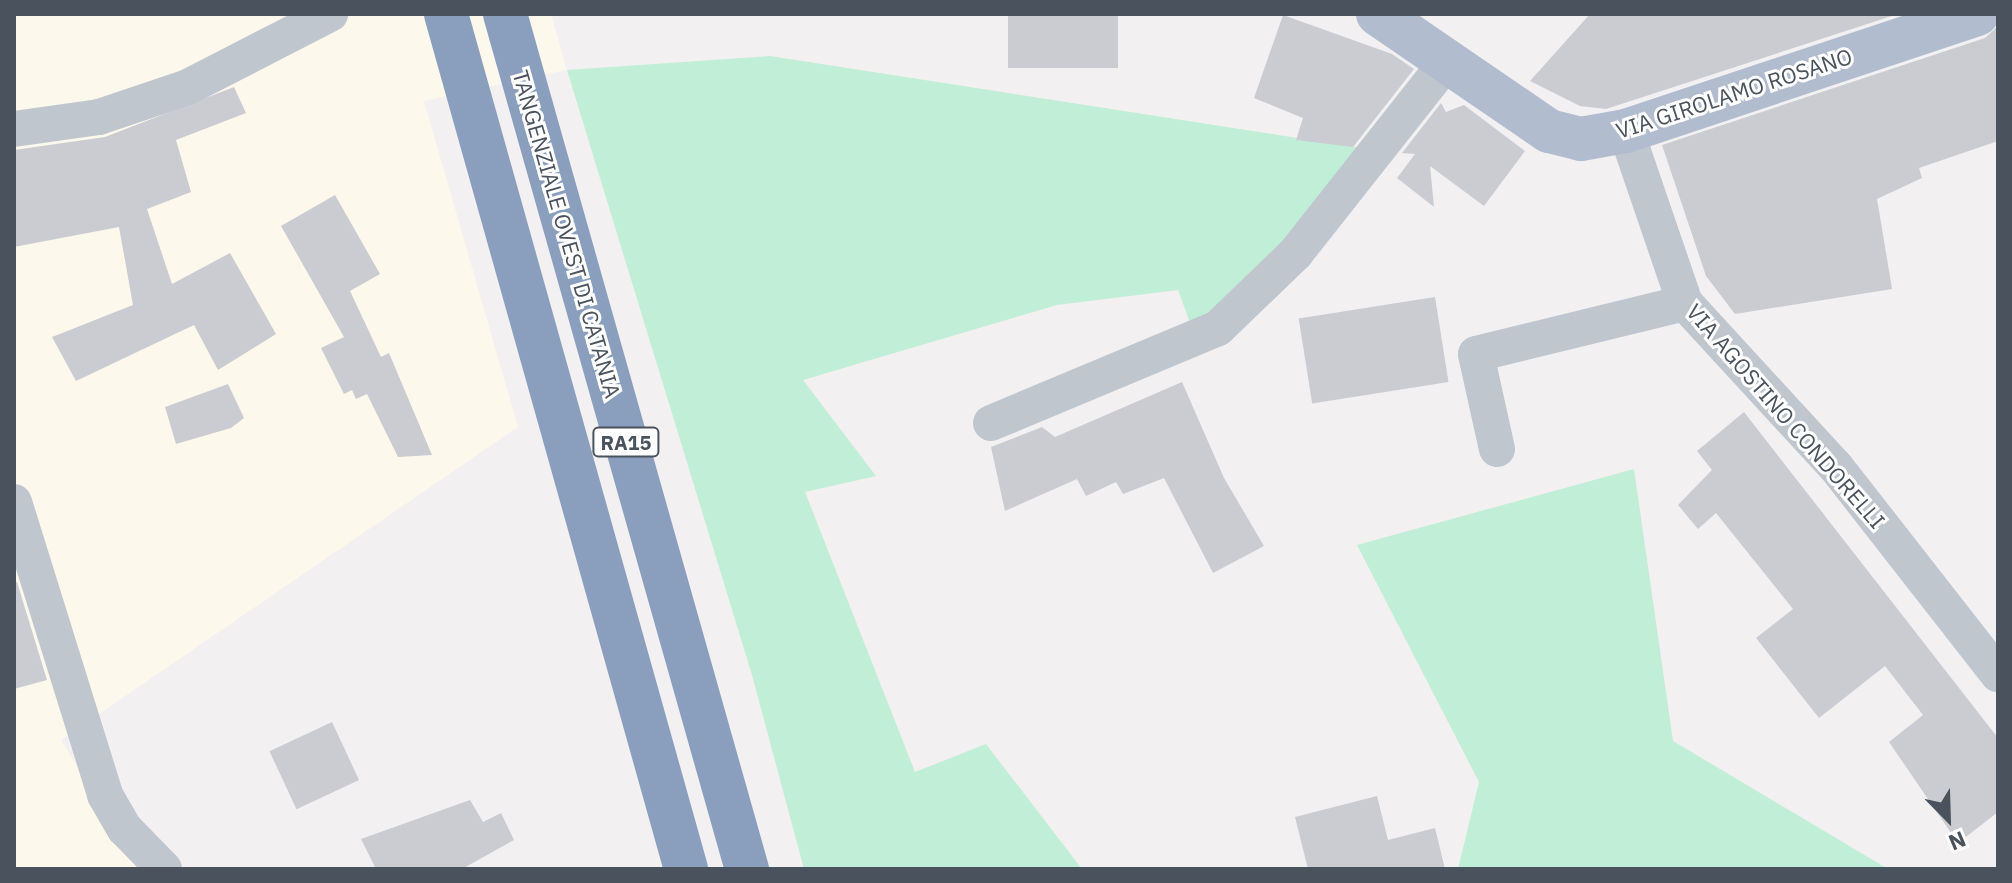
<!DOCTYPE html>
<html>
<head>
<meta charset="utf-8">
<style>
	body { margin:0 }
	#map { position:relative; width:2012px; height:883px; overflow:hidden; background:#f2f0f0; font-family:"IBM Plex Sans",sans-serif }
	div>[style] { position:absolute }
	.commercial>* { inset:0; background:#fcf8eb }
	.green>* { inset:0; background:#c1eed6 }
	.building>* { inset:0; background:#caccd2; transform-origin:0 0 }
	.minor>* { height:36px; margin:-18px; padding:0 18px; transform-origin:18px; border-radius:18px; background:#bfc6ce }
	.major>* { height:44px; margin:-22px; padding:0 22px; transform-origin:22px; border-radius:22px; background:#b1bdce }
	.highway>* { height:44px; margin:-22px; padding:0 22px; transform-origin:22px; border-radius:22px; background:#8a9fbd }
	span { translate:-50% -50%; white-space:nowrap; text-align:center; line-height:1.15; -webkit-text-stroke:6px #fff; paint-order:stroke }
	.shield-label span { padding:2px 6px; background:#fff; border:2px solid; border-radius:6px; -webkit-text-stroke-width:0 }
	.shield-label { font-size:20px; color:#49525d; font-weight:700 }
	.street-label { font-size:22px; color:#49525d }
	.frame { position:absolute; inset:0; border:16px solid #49525d; pointer-events:none }
	.north { position:absolute; left:1908px; top:779px; width:80px; height:80px; -webkit-text-stroke:6px #fff; paint-order:stroke; rotate:157deg; font-size:22px; font-weight:700; line-height:32px; text-align:center; color:#49525d }
	.north::after { content:''; display:block; margin:auto; width:28px; height:36px; background:#49525d; clip-path:polygon(50% 0,100% 100%,50% 72%,0 100%) }
</style>
</head>
<body>
<div id="map">
	<div class="commercial">
		<div style="clip-path:polygon(14px 14px,551px 14px,567px 70px,424px 101px,518px 427px,61px 740px,140px 869px,14px 869px)"></div>
	</div>
	<div class="green">
		<div style="clip-path:polygon(770px 56px,1362px 148px,1279px 252px,1192px 328px,1178px 290px,1057px 305px,803px 380px,876px 476px,805px 492px,915px 772px,986px 744px,1082px 869px,804px 869px,752px 675px,567px 70px)"></div>
		<div style="clip-path:polygon(1634px 469px,1673px 741px,1888px 869px,1458px 869px,1479px 782px,1357px 545px)"></div>
	</div>
	<div class="building">
		<div style="left:1008px;top:14px;width:110px;height:54px"></div>
		<div style="clip-path:polygon(1590px 14px,1898px 14px,1606px 109px,1580px 106px,1530px 81px)"></div>
		<div style="clip-path:polygon(1283px 15px,1392px 54px,1414px 69px,1353px 147px,1296px 140px,1303px 118px,1254px 98px)"></div>
		<div style="clip-path:polygon(1998px 26px,1998px 141px,1919px 168px,1922px 178px,1877px 199px,1892px 289px,1735px 314px,1706px 276px,1662px 145px,1985px 38px)"></div>
		<div style="clip-path:polygon(234px 87px,246px 113px,176px 140px,191px 192px,147px 209px,172px 284px,230px 253px,276px 334px,218px 370px,194px 325px,76px 381px,52px 337px,133px 305px,119px 227px,14px 247px,14px 150px,105px 137px)"></div>
		<div style="clip-path:polygon(1441px 103px,1446px 112px,1464px 105px,1525px 151px,1484px 206px,1430px 166px,1434px 207px,1397px 178px,1415px 154px,1402px 153px)"></div>
		<div style="clip-path:polygon(335px 195px,380px 274px,350px 291px,381px 357px,389px 353px,432px 455px,398px 457px,367px 394px,356px 399px,352px 390px,344px 394px,321px 348px,344px 337px,281px 226px)"></div>
		<div style="left:1435px;top:297px;width:86px;height:138px;rotate:81deg"></div>
		<div style="clip-path:polygon(1182px 382px,1224px 478px,1264px 546px,1213px 573px,1164px 478px,1123px 494px,1116px 482px,1086px 496px,1077px 479px,1005px 511px,991px 447px,1042px 427px,1055px 437px)"></div>
		<div style="clip-path:polygon(228px 384px,244px 418px,231px 428px,176px 444px,165px 407px)"></div>
		<div style="clip-path:polygon(1744px 412px,1998px 738px,1998px 812px,1958px 843px,1889px 742px,1923px 715px,1885px 666px,1819px 718px,1756px 638px,1793px 609px,1716px 513px,1698px 529px,1678px 505px,1712px 470px,1697px 451px)"></div>
		<div style="clip-path:polygon(17px 582px,47px 680px,14px 689px,14px 583px)"></div>
		<div style="left:332px;top:722px;width:64px;height:69px;rotate:65deg"></div>
		<div style="clip-path:polygon(1377px 796px,1388px 840px,1435px 828px,1445px 869px,1308px 869px,1295px 817px)"></div>
		<div style="clip-path:polygon(470px 800px,483px 822px,501px 813px,514px 840px,462px 869px,376px 869px,361px 839px)"></div>
	</div>
	<div class="minor">
		<div style="left:14px;top:129px;width:86px;rotate:-8deg"></div>
		<div style="left:99px;top:117px;width:94px;rotate:-18.6deg"></div>
		<div style="left:188px;top:87px;width:160px;rotate:-27.2deg"></div>
		<div style="left:1626px;top:131px;width:182px;rotate:71.1deg"></div>
		<div style="left:1685px;top:303px;width:223px;rotate:47.4deg"></div>
		<div style="left:1836px;top:467px;width:263px;rotate:52deg"></div>
		<div style="left:991px;top:423px;width:246px;rotate:-22.7deg"></div>
		<div style="left:1218px;top:328px;width:107px;rotate:-43.9deg"></div>
		<div style="left:1295px;top:254px;width:247px;rotate:-51.7deg"></div>
		<div style="left:1497px;top:449px;width:97px;rotate:-102.5deg"></div>
		<div style="left:1476px;top:354px;width:215px;rotate:-13.7deg"></div>
		<div style="left:14px;top:502px;width:307px;rotate:72.7deg"></div>
		<div style="left:105px;top:795px;width:39px;rotate:60deg"></div>
		<div style="left:125px;top:829px;width:56px;rotate:45.7deg"></div>
	</div>
	<div class="major">
		<div style="left:1378px;top:14px;width:207px;rotate:34.4deg"></div>
		<div style="left:1549px;top:131px;width:33px;rotate:14deg"></div>
		<div style="left:1581px;top:139px;width:46px;rotate:-10.1deg"></div>
		<div style="left:1626px;top:131px;width:370px;rotate:-18.4deg"></div>
	</div>
	<div class="highway">
		<div style="left:446px;top:14px;width:888px;rotate:74.32deg"></div>
		<div style="left:505px;top:14px;width:889px;rotate:74.2deg"></div>
	</div>
	<div class="shield-label">
		<span style="left:626px;top:442px">RA15</span>
	</div>
	<div class="street-label">
		<span style="left:1734px;top:93px;rotate:-18deg">VIA GIROLAMO ROSANO</span>
		<span style="left:567px;top:234px;rotate:74deg">TANGENZIALE OVEST DI CATANIA</span>
		<span style="left:1786px;top:416px;rotate:49deg">VIA AGOSTINO CONDORELLI</span>
	</div>
	<div class="frame"></div>
	<div class="north">N</div>
</div>
</body>
</html>
